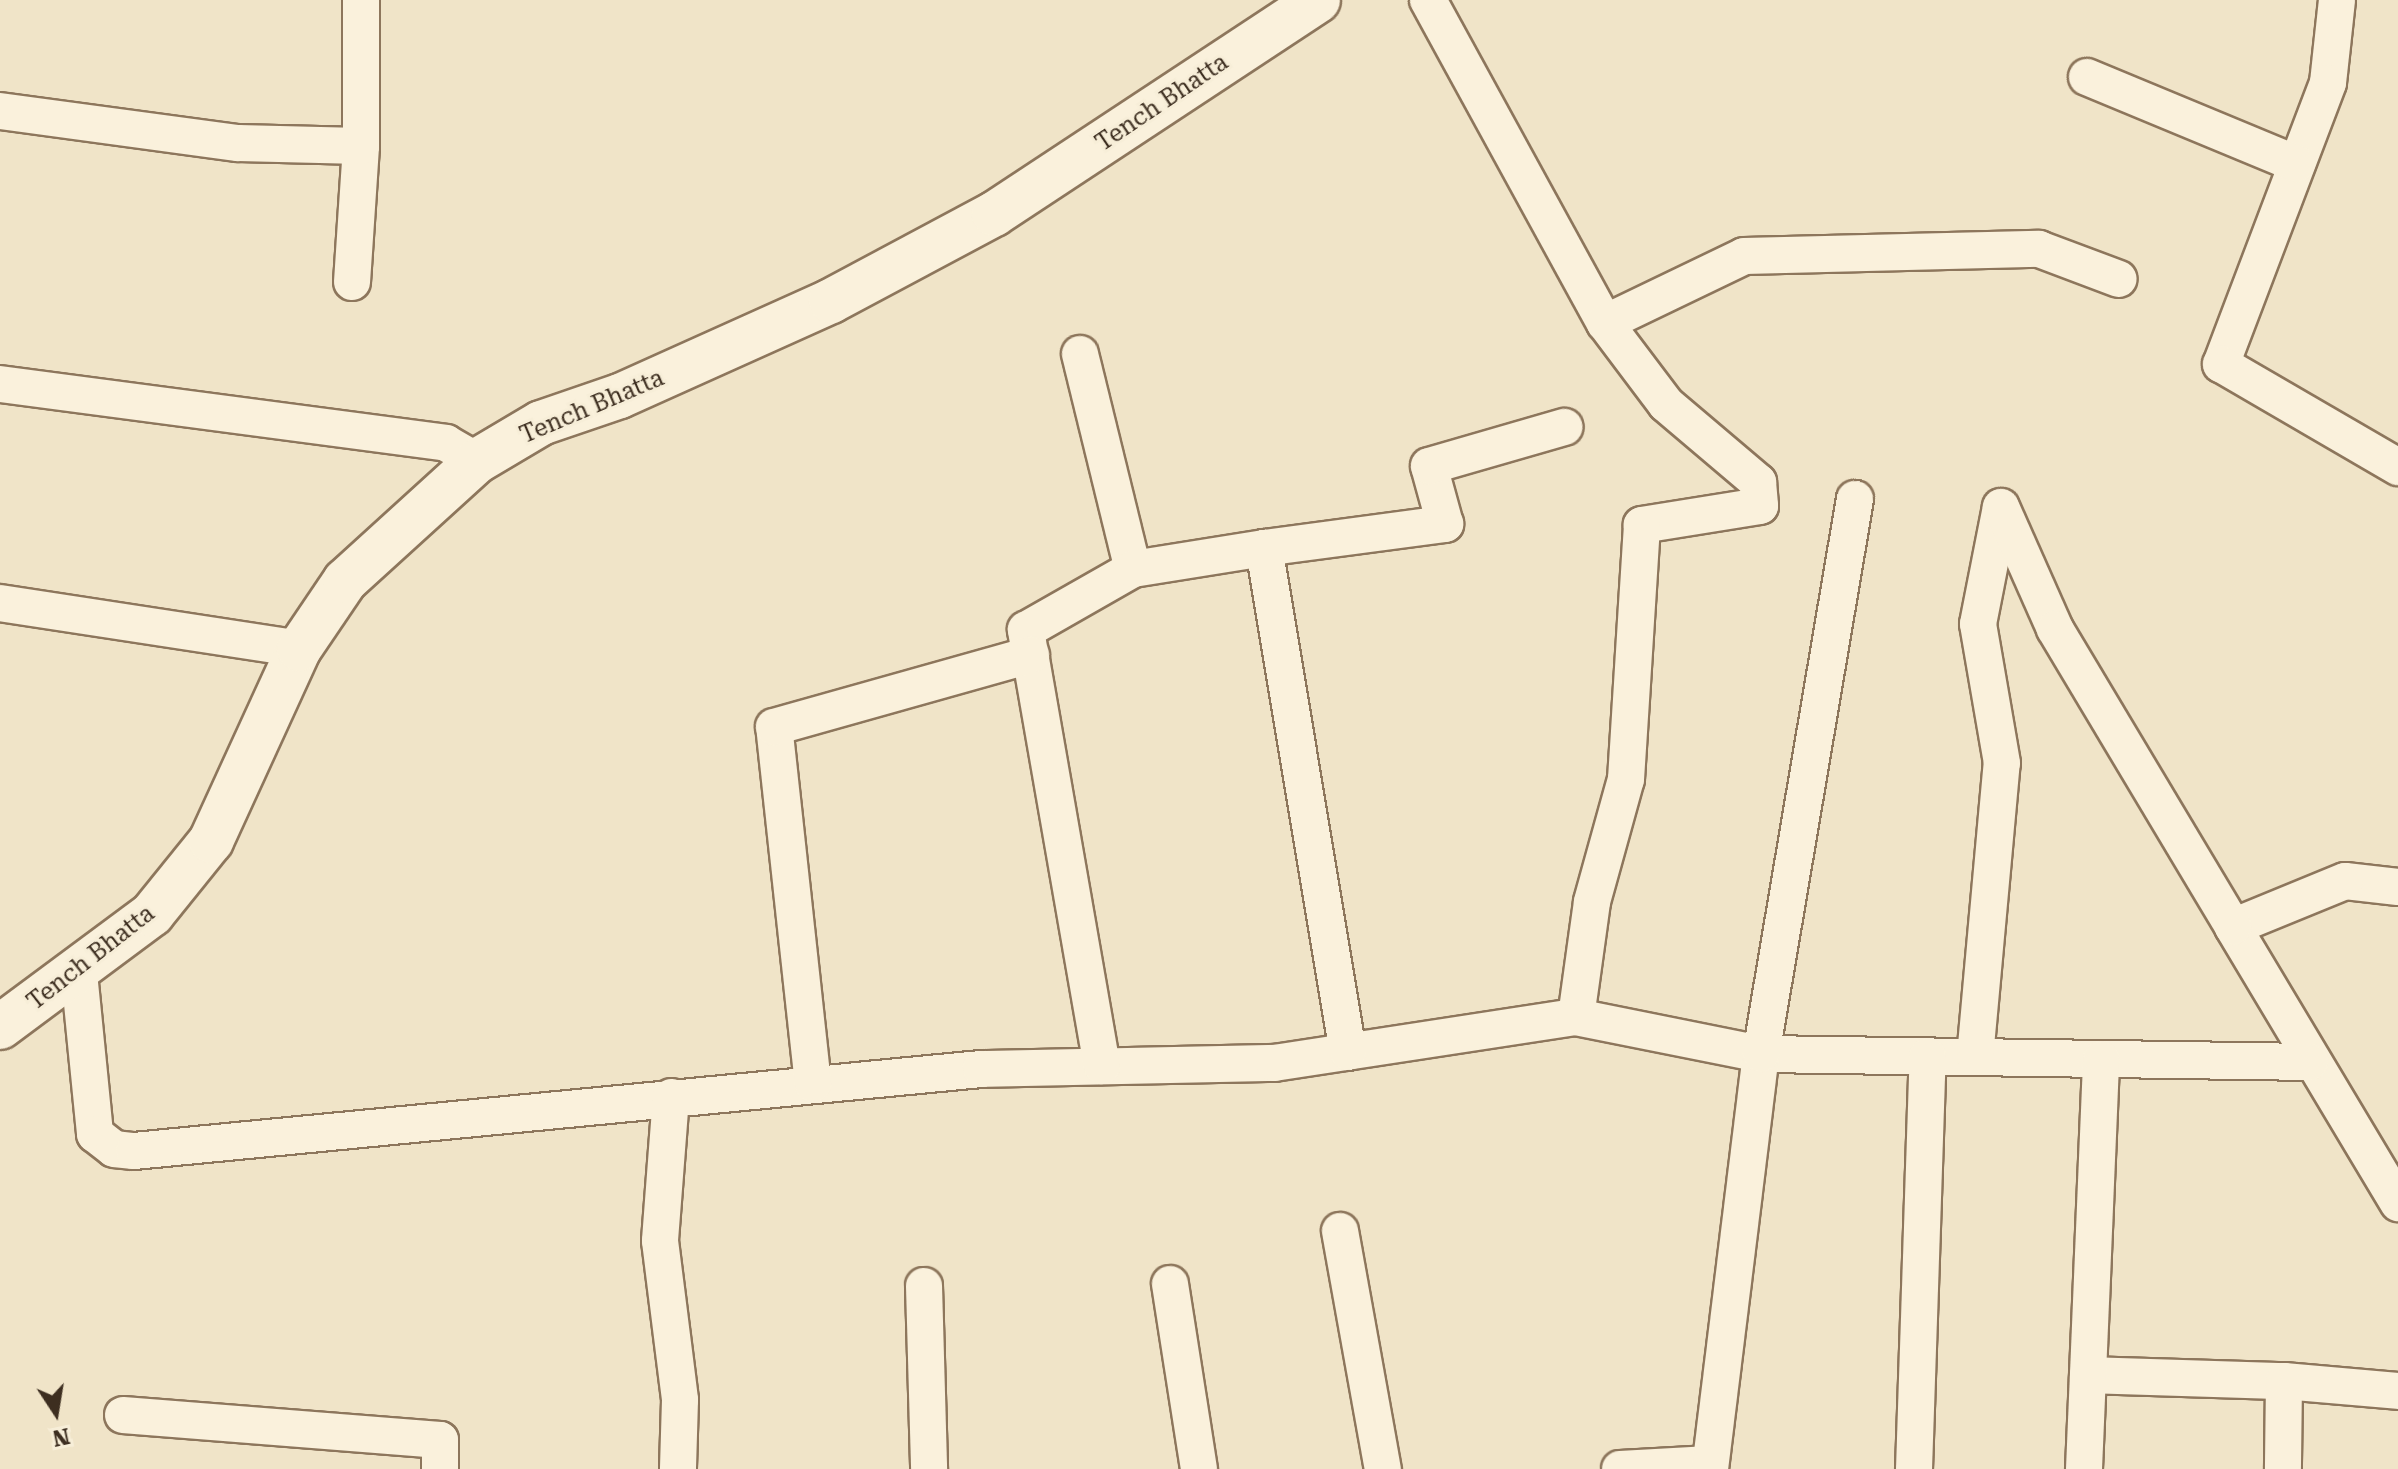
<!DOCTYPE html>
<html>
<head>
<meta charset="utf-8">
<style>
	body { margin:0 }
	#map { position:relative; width:2398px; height:1469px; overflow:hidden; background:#f0e4c8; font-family:"Roboto Serif",serif }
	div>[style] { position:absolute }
	.roads { filter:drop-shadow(2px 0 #8d765c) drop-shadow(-2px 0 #8d765c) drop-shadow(0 2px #8d765c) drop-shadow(0 -2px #8d765c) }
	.minor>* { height:36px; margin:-18px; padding:0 18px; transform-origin:18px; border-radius:18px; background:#faf1dc }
	.secondary>* { height:44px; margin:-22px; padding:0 22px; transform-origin:22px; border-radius:22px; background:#faf1dc }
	span { translate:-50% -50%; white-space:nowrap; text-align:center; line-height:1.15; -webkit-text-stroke:6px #f7eed8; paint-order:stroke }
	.street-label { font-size:24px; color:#3d2e20 }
	.north { position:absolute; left:16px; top:1373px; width:80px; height:80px; -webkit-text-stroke:6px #f7eed8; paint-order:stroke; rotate:168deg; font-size:22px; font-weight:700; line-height:32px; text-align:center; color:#3d2e20 }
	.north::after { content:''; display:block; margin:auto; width:28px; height:36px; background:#3d2e20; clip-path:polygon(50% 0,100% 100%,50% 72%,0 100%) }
</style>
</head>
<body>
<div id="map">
	<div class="roads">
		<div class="minor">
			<div style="left:1428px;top:0;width:368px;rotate:61.3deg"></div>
			<div style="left:1605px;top:323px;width:101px;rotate:53deg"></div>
			<div style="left:1666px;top:404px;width:121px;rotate:40.3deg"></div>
			<div style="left:1758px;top:482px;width:24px;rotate:85deg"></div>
			<div style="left:1760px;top:506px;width:120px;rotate:170.9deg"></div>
			<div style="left:1642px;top:525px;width:255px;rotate:93.6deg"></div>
			<div style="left:1626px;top:779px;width:128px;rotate:105.5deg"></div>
			<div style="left:1592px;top:902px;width:116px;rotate:97.9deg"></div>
			<div style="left:2337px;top:0;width:83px;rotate:96.2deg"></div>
			<div style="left:2328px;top:83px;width:301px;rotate:110.8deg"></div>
			<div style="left:2221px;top:364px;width:205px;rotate:30.2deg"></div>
			<div style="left:2087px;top:77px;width:227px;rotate:22.5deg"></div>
			<div style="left:0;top:111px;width:240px;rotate:7.7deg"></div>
			<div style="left:238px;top:143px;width:123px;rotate:1.4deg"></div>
			<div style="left:352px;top:282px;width:136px;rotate:-86.2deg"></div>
			<div style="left:361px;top:146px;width:146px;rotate:-90deg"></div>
			<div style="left:1605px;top:323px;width:154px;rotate:-25.7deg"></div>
			<div style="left:1744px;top:256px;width:295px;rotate:-1.4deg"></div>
			<div style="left:2039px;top:249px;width:85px;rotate:20.6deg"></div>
			<div style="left:1080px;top:354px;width:221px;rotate:76.2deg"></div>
			<div style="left:0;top:384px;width:450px;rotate:7.5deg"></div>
			<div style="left:446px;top:443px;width:36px;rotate:30deg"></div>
			<div style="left:0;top:603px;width:303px;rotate:8.7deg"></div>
			<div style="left:2398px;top:887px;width:53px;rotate:-173.5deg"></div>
			<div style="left:2345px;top:881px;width:121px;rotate:157.7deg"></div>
			<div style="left:2233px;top:927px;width:322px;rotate:59.1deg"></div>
			<div style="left:79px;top:973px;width:162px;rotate:84.3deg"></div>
			<div style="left:95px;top:1134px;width:24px;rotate:38deg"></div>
			<div style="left:114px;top:1149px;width:20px;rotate:6deg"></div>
			<div style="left:134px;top:1151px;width:851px;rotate:-5.53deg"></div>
			<div style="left:981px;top:1069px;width:293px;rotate:-1.2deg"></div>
			<div style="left:1274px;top:1063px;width:305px;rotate:-8.7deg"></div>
			<div style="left:1576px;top:1017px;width:189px;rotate:11.3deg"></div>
			<div style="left:1761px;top:1054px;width:549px;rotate:0.83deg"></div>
			<div style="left:1348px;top:1052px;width:511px;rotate:-99.46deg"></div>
			<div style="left:1264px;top:548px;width:183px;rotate:-7.6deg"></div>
			<div style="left:1445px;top:524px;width:60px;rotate:-105.4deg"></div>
			<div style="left:1429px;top:466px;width:141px;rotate:-16.1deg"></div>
			<div style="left:1975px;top:1057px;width:295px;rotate:-84.8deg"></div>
			<div style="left:2002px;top:763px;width:141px;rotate:-99.8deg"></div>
			<div style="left:1978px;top:624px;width:119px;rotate:-78.9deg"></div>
			<div style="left:2001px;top:507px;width:133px;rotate:66.1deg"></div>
			<div style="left:2055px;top:629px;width:347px;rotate:59.1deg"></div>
			<div style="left:1102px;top:1066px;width:443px;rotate:-99.9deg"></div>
			<div style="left:1026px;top:630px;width:123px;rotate:-29.7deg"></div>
			<div style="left:1133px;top:569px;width:133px;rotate:-9.1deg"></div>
			<div style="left:813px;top:1084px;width:359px;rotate:-96.2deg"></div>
			<div style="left:774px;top:727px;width:267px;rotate:-15.7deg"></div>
			<div style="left:671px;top:1097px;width:144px;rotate:94.4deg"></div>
			<div style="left:660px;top:1241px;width:160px;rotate:82.8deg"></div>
			<div style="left:680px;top:1400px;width:69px;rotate:91.7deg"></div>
			<div style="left:1340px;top:1231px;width:242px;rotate:79.8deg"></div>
			<div style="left:1170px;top:1284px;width:187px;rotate:81.1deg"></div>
			<div style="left:924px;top:1286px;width:183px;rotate:88.4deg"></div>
			<div style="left:2088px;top:1375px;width:196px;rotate:1.8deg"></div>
			<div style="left:2284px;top:1381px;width:88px;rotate:90.7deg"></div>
			<div style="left:2284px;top:1381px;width:114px;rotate:5deg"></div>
			<div style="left:123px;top:1415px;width:318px;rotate:4.5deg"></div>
			<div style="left:440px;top:1440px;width:29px;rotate:90deg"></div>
			<div style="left:1620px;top:1469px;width:90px;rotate:-3.2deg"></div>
			<div style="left:1710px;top:1469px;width:418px;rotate:-83deg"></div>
			<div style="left:1761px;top:1054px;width:563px;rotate:-80.39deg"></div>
			<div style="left:1914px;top:1469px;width:413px;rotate:-88.1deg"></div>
			<div style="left:2084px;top:1469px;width:410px;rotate:-87.6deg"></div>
		</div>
		<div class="secondary">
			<div style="left:0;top:1027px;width:189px;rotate:-36.6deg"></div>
			<div style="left:152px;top:914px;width:94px;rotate:-51.1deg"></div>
			<div style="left:211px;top:841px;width:211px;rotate:-65.4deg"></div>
			<div style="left:299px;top:649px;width:82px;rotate:-55.9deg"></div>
			<div style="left:345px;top:581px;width:178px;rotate:-42.3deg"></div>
			<div style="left:477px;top:461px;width:74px;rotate:-30.7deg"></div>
			<div style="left:541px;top:423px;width:83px;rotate:-18.9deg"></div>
			<div style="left:620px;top:396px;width:231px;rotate:-24.2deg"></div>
			<div style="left:831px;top:301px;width:185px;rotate:-28.1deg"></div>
			<div style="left:994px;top:214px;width:388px;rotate:-33.4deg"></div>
		</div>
	</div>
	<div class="street-label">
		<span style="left:1162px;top:103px;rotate:-34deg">Tench Bhatta</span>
		<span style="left:592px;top:407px;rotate:-23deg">Tench Bhatta</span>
		<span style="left:91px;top:958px;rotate:-38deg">Tench Bhatta</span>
	</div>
	<div class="north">N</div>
</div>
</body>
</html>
